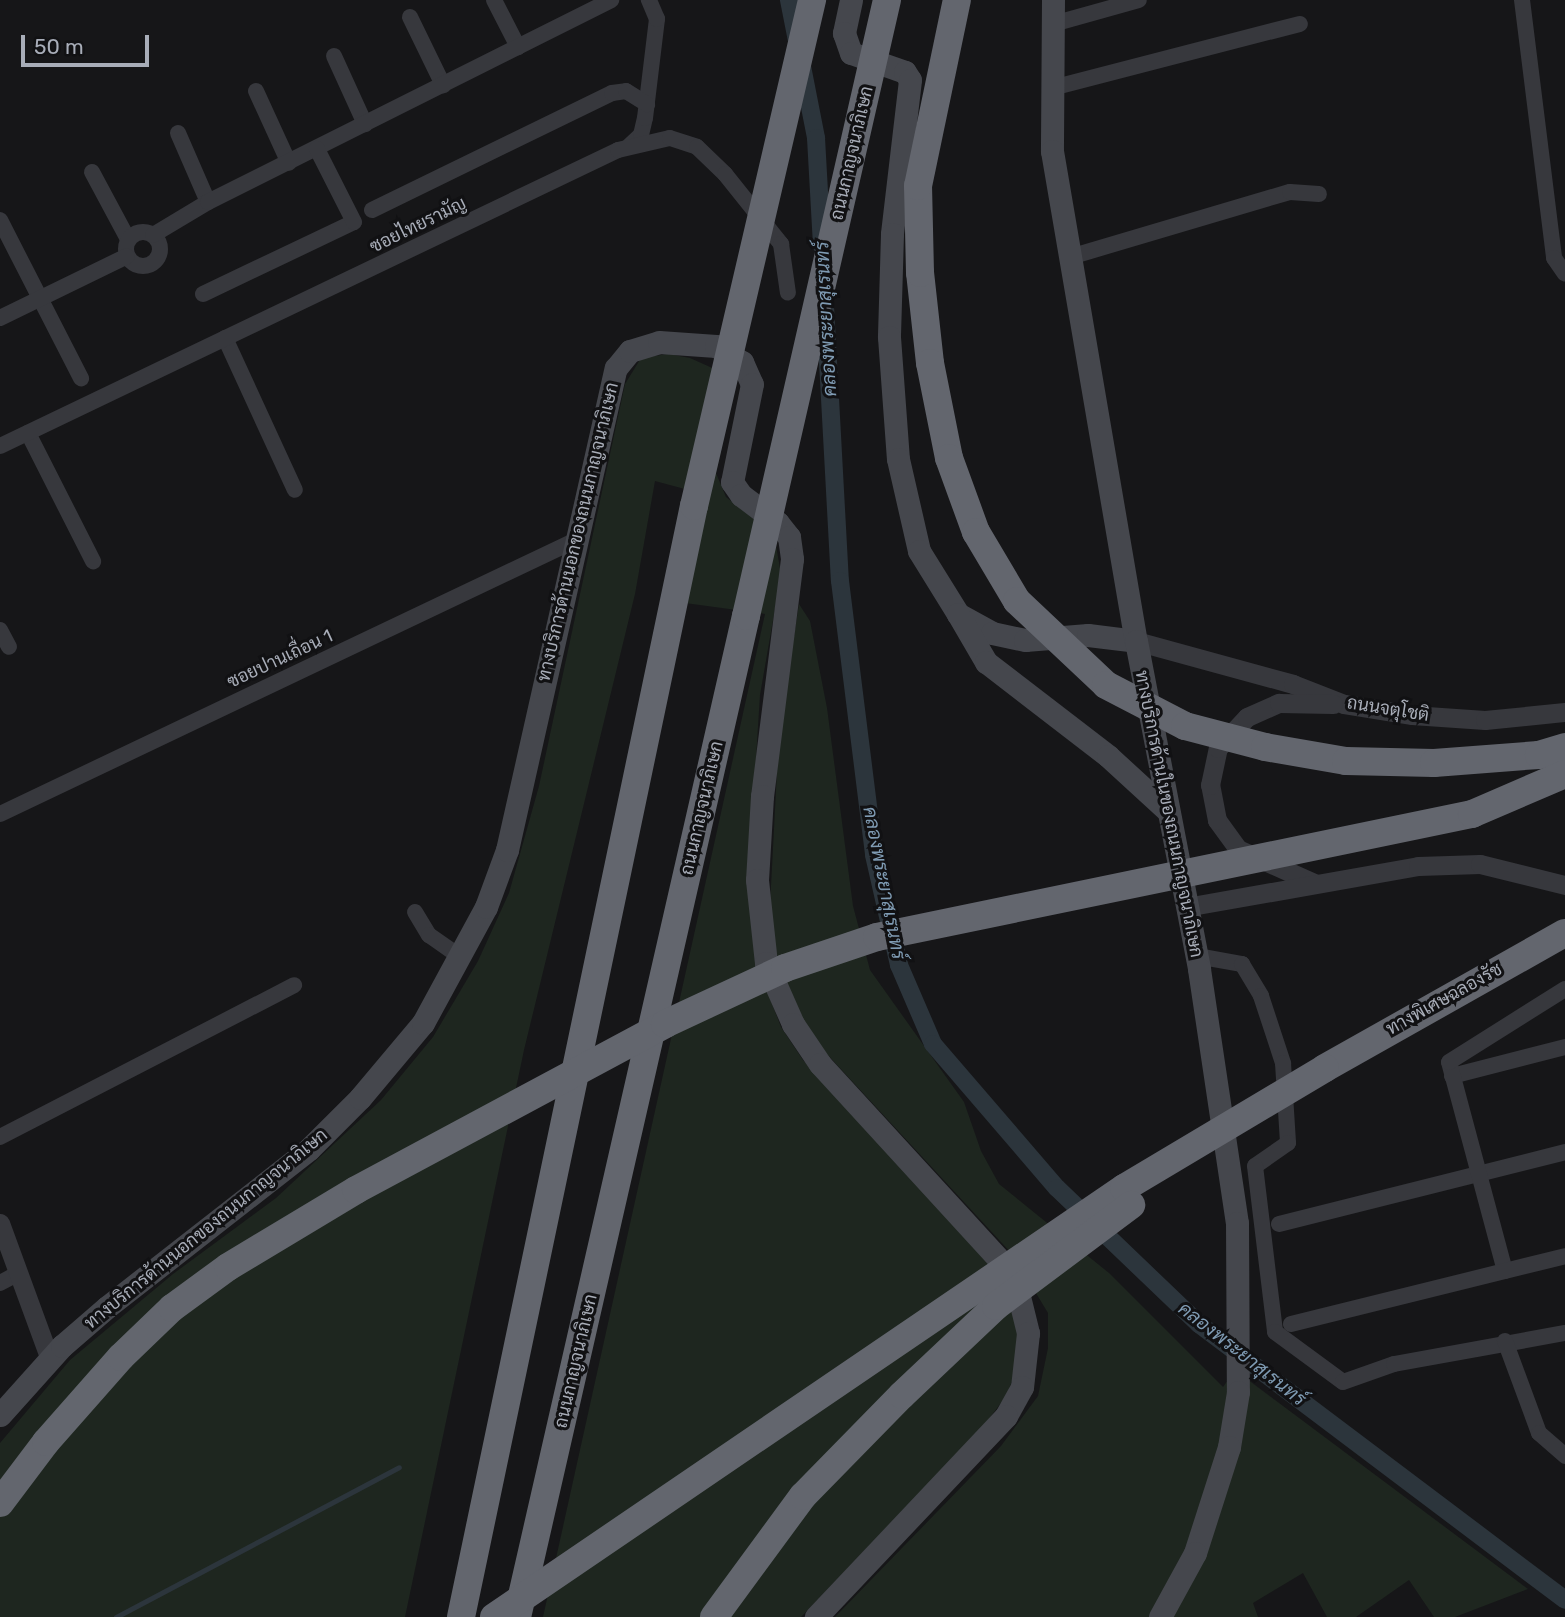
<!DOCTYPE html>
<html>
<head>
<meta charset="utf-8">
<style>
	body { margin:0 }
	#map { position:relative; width:1565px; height:1617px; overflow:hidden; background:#161618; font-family:Rubik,Sarabun,sans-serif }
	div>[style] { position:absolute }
	.green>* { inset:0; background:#1e261f }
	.stream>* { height:5px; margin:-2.5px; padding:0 2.5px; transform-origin:2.5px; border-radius:2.5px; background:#2c353c }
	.canal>* { height:18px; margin:-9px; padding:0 9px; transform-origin:9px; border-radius:9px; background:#2c353c }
	.minor>* { height:16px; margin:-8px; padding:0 8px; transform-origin:8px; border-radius:8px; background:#37383d }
	.minor>.ring { margin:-8px; padding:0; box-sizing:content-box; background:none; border:16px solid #37383d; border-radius:50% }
	.tertiary>* { height:19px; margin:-9.5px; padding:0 9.5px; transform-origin:9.5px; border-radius:9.5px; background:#37383d }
	.secondary>* { height:23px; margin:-11.5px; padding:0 11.5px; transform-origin:11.5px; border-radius:11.5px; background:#45474d }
	.motorway>* { height:28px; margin:-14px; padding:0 14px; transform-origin:14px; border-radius:14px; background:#63666e }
	.motorway-bridge>* { height:28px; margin:-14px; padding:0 14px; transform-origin:14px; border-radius:14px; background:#63666e }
	span { translate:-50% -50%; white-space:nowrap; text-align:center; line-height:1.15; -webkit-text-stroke:6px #111113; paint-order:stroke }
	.street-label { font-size:18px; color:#a8adb8 }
	.water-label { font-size:19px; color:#7f9bb3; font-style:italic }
	.scale { position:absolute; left:21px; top:35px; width:128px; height:32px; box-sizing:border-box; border:4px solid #a8adb8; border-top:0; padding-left:9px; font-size:21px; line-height:24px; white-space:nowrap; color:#a8adb8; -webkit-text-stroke:5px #111113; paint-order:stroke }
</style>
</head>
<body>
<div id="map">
	<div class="green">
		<div style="clip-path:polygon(668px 354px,690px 358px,737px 379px,716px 473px,726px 497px,774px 534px,781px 574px,760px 695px,748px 886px,766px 988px,781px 1027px,803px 1060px,989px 1261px,1018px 1314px,1017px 1370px,1006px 1396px,986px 1423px,801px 1617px,543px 1617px,765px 614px,685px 603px,707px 495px,655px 481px,635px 594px,524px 1050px,405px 1617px,0 1617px,0 1443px,70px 1360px,173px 1274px,276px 1198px,381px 1100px,433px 1037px,478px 961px,509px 893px,539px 786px,625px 384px,641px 358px)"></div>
		<div style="clip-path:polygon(799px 604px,810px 621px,827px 708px,853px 906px,870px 970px,964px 1102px,981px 1151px,999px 1184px,1109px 1273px,1223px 1387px,1235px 1370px,1528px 1589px,1455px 1617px,1434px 1617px,1409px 1580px,1356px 1617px,1327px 1617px,1303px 1573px,1253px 1603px,1258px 1617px,835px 1617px,1001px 1446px,1038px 1396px,1048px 1348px,1048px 1313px,1013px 1255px,813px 1039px,791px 1004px,775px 951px,770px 905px,779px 733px)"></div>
	</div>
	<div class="stream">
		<div style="left:116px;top:1617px;width:320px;rotate:-27.9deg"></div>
	</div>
	<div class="canal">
		<div style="left:789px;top:0;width:141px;rotate:78.9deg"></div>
		<div style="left:816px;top:138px;width:108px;rotate:86.8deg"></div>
		<div style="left:825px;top:306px;width:275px;rotate:86.9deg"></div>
		<div style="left:840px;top:581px;width:276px;rotate:82.9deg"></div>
		<div style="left:874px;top:855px;width:113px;rotate:77.2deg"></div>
		<div style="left:899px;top:965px;width:86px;rotate:66.7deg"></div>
		<div style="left:933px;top:1044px;width:190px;rotate:49.3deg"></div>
		<div style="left:1057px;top:1188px;width:197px;rotate:43.8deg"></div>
		<div style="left:1199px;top:1324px;width:458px;rotate:37deg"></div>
	</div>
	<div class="minor">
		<div style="left:494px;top:0;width:53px;rotate:62.9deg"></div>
		<div style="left:1522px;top:0;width:260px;rotate:82.9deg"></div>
		<div style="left:1554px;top:258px;width:19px;rotate:55deg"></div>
		<div style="left:410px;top:17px;width:76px;rotate:64.1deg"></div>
		<div style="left:1053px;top:24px;width:89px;rotate:-15.6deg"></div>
		<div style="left:334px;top:56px;width:75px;rotate:65.5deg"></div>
		<div style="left:1052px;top:88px;width:256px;rotate:-14.5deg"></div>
		<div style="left:256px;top:91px;width:79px;rotate:65.4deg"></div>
		<div style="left:178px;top:133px;width:75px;rotate:66.5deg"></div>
		<div style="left:629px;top:146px;width:16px;rotate:-43deg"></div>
		<div style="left:641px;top:135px;width:17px;rotate:-77deg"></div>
		<div style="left:645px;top:118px;width:100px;rotate:-83.1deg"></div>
		<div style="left:657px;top:19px;width:21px;rotate:-113deg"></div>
		<div style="left:92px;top:172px;width:76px;rotate:61.8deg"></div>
		<div style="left:372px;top:210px;width:267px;rotate:-26deg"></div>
		<div style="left:612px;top:93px;width:14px;rotate:-8deg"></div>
		<div style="left:626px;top:91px;width:25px;rotate:32deg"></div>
		<div style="left:0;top:220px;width:178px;rotate:62.9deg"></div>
		<div class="ring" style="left:126px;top:232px;width:18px;height:18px"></div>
		<div style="left:153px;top:235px;width:64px;rotate:-31deg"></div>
		<div style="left:208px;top:202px;width:451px;rotate:-26.6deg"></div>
		<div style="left:1070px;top:257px;width:229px;rotate:-16.5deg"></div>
		<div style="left:1290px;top:192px;width:29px;rotate:4deg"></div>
		<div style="left:203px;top:294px;width:167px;rotate:-25.5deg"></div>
		<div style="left:354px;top:222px;width:82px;rotate:-116.9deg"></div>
		<div style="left:0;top:318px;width:141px;rotate:-26deg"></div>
		<div style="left:225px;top:338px;width:167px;rotate:65.3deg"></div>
		<div style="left:28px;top:433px;width:144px;rotate:63.1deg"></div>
		<div style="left:0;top:446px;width:685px;rotate:-25.59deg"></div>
		<div style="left:618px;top:150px;width:53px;rotate:-13deg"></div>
		<div style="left:670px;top:138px;width:28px;rotate:18deg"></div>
		<div style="left:697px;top:147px;width:39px;rotate:44deg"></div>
		<div style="left:725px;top:174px;width:90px;rotate:51.3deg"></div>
		<div style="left:781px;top:244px;width:49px;rotate:81.9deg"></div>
		<div style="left:0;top:630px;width:19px;rotate:62deg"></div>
		<div style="left:0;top:814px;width:638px;rotate:-25.44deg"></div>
		<div style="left:415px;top:912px;width:27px;rotate:59deg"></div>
		<div style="left:429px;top:935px;width:39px;rotate:35deg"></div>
		<div style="left:1197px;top:956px;width:46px;rotate:10.1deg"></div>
		<div style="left:1242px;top:964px;width:37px;rotate:59deg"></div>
		<div style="left:1261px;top:996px;width:71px;rotate:71.8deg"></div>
		<div style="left:1283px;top:1063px;width:80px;rotate:86.4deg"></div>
		<div style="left:1288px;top:1143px;width:40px;rotate:145.1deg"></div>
		<div style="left:1255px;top:1166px;width:167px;rotate:83.1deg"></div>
		<div style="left:1275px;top:1332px;width:84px;rotate:36.3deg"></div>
		<div style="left:1343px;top:1382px;width:54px;rotate:-19.4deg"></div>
		<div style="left:1394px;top:1364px;width:174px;rotate:-10.3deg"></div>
		<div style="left:1452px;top:1076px;width:117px;rotate:-14.4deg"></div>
		<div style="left:0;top:1137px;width:331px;rotate:-27.3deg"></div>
		<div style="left:1279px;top:1224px;width:295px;rotate:-14.1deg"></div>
		<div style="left:1505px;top:1271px;width:216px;rotate:-105deg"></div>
		<div style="left:1449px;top:1062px;width:137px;rotate:-32.2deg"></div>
		<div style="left:0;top:1283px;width:21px;rotate:-28deg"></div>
		<div style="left:1291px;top:1324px;width:282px;rotate:-13.9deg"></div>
		<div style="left:1505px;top:1341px;width:98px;rotate:69.7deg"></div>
		<div style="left:1539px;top:1433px;width:35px;rotate:41deg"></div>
	</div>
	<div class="tertiary">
		<div style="left:1136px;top:641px;width:163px;rotate:15.3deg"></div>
		<div style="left:1293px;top:684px;width:55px;rotate:21.4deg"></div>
		<div style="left:1344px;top:704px;width:69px;rotate:9.2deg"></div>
		<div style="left:1412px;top:715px;width:73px;rotate:3.9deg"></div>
		<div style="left:1485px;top:720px;width:80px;rotate:-5.7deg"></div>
		<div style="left:1314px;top:883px;width:83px;rotate:-155.9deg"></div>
		<div style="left:1238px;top:849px;width:36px;rotate:-126deg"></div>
		<div style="left:1217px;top:820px;width:36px;rotate:-101deg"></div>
		<div style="left:1210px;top:785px;width:38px;rotate:-78deg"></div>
		<div style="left:1218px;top:748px;width:42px;rotate:-46.9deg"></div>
		<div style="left:1247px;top:717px;width:35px;rotate:-24deg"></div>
		<div style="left:1279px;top:703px;width:54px;rotate:1.1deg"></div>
		<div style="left:1186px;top:907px;width:236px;rotate:-10deg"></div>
		<div style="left:1418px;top:866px;width:62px;rotate:-1.8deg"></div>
		<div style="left:1480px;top:864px;width:88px;rotate:13.9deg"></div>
		<div style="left:0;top:1223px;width:146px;rotate:69.9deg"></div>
	</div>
	<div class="secondary">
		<div style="left:851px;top:0;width:34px;rotate:102deg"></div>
		<div style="left:844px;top:33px;width:21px;rotate:71deg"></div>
		<div style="left:851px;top:53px;width:57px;rotate:19.4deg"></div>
		<div style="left:905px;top:72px;width:9px;rotate:58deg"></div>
		<div style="left:910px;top:80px;width:155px;rotate:96.7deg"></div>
		<div style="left:892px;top:234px;width:103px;rotate:91.7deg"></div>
		<div style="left:889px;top:337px;width:122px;rotate:85.8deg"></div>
		<div style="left:898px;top:459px;width:94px;rotate:77.1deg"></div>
		<div style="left:919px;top:551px;width:74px;rotate:58.2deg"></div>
		<div style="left:958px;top:614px;width:39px;rotate:29deg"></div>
		<div style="left:992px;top:633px;width:34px;rotate:12deg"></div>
		<div style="left:1025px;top:640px;width:63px;rotate:-4.5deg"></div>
		<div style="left:1088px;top:635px;width:48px;rotate:7.1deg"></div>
		<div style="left:1053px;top:0;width:151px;rotate:90.4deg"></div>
		<div style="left:1052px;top:151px;width:497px;rotate:80.3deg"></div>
		<div style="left:1136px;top:641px;width:334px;rotate:79.1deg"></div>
		<div style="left:1199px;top:969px;width:257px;rotate:81.5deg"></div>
		<div style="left:1237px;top:1223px;width:169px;rotate:89.7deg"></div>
		<div style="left:1238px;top:1392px;width:56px;rotate:99.3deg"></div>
		<div style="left:1229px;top:1447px;width:111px;rotate:107.8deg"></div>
		<div style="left:1195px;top:1553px;width:73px;rotate:118.7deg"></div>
		<div style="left:958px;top:614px;width:56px;rotate:59.7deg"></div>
		<div style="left:986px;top:662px;width:154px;rotate:37.6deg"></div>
		<div style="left:1108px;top:756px;width:81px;rotate:42.5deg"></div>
		<div style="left:0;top:1415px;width:93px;rotate:-48.1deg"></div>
		<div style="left:62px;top:1346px;width:60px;rotate:-40.9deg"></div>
		<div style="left:107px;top:1307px;width:256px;rotate:-38deg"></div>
		<div style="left:309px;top:1149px;width:72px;rotate:-45deg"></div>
		<div style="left:360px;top:1098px;width:98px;rotate:-50deg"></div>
		<div style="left:423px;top:1023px;width:132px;rotate:-61.5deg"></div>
		<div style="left:486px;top:907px;width:61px;rotate:-69.8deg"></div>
		<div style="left:507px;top:850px;width:494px;rotate:-77.3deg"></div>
		<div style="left:616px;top:368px;width:22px;rotate:-51deg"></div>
		<div style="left:630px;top:351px;width:30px;rotate:-17deg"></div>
		<div style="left:659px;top:342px;width:57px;rotate:4deg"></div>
		<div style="left:716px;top:346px;width:31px;rotate:32deg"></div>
		<div style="left:742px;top:362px;width:24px;rotate:66deg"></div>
		<div style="left:752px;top:384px;width:100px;rotate:101.5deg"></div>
		<div style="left:732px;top:482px;width:16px;rotate:55deg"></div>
		<div style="left:741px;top:495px;width:46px;rotate:37.1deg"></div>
		<div style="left:778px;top:523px;width:18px;rotate:52deg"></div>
		<div style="left:789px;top:537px;width:22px;rotate:82deg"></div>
		<div style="left:792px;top:559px;width:239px;rotate:97.2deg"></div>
		<div style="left:762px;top:796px;width:84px;rotate:93.4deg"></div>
		<div style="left:757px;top:880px;width:83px;rotate:83.8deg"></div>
		<div style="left:766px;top:963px;width:67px;rotate:66.1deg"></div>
		<div style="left:793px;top:1024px;width:48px;rotate:56deg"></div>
		<div style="left:820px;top:1064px;width:287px;rotate:47.5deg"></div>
		<div style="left:1014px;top:1276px;width:59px;rotate:76.2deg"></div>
		<div style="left:1028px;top:1333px;width:54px;rotate:96.3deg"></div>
		<div style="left:1022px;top:1387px;width:33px;rotate:119deg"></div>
		<div style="left:1006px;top:1416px;width:277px;rotate:133.4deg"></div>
	</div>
	<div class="motorway">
		<div style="left:930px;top:363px;width:91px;rotate:-96.3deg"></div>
		<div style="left:920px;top:273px;width:87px;rotate:-91.3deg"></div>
		<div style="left:918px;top:186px;width:190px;rotate:-78.2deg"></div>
		<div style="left:1325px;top:1068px;width:275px;rotate:-29.4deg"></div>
		<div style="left:518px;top:1613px;width:1023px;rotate:-77.12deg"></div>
		<div style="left:461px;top:1617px;width:1135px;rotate:-78.16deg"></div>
	</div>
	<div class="motorway-bridge">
		<div style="left:930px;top:363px;width:97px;rotate:78.7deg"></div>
		<div style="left:949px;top:458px;width:79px;rotate:70deg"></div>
		<div style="left:976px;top:532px;width:80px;rotate:59.3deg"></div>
		<div style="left:1017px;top:601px;width:122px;rotate:43.3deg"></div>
		<div style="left:1106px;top:685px;width:89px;rotate:27.4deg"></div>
		<div style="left:1185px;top:726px;width:83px;rotate:14.7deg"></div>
		<div style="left:1265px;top:747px;width:82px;rotate:9.8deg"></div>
		<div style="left:1346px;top:761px;width:88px;rotate:1.3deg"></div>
		<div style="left:1434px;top:763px;width:105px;rotate:-4.4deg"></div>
		<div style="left:1539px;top:755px;width:27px;rotate:-17deg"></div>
		<div style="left:694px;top:506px;width:520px;rotate:-76.87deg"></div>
		<div style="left:746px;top:616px;width:632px;rotate:-77.11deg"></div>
		<div style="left:0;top:1503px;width:76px;rotate:-53deg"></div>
		<div style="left:46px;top:1442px;width:113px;rotate:-48.6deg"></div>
		<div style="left:121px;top:1357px;width:71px;rotate:-43.9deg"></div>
		<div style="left:172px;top:1308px;width:69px;rotate:-36.2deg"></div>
		<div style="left:228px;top:1267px;width:149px;rotate:-31deg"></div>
		<div style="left:356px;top:1190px;width:351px;rotate:-28.2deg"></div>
		<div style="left:665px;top:1024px;width:132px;rotate:-25deg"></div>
		<div style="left:785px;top:968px;width:97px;rotate:-18.6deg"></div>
		<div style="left:877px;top:937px;width:608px;rotate:-11.68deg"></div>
		<div style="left:1472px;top:814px;width:101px;rotate:-23.3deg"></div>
		<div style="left:494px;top:1617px;width:762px;rotate:-34.25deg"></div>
		<div style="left:1124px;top:1188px;width:234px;rotate:-30.8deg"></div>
		<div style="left:714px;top:1617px;width:150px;rotate:-53.7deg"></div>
		<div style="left:803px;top:1496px;width:141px;rotate:-45.6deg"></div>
		<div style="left:902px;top:1395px;width:129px;rotate:-43.4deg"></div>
		<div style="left:996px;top:1306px;width:169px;rotate:-36.8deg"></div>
	</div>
	<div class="street-label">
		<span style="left:852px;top:153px;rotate:-77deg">ถนนกาญจนาภิเษก</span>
		<span style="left:418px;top:225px;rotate:-26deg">ซอยไทยรามัญ</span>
		<span style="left:578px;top:532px;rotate:-77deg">ทางบริการด้านนอกของถนนกาญจนาภิเษก</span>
		<span style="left:280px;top:659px;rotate:-25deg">ซอยปานเถื่อน 1</span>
		<span style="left:1388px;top:709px;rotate:9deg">ถนนจตุโชติ</span>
		<span style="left:702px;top:808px;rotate:-77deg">ถนนกาญจนาภิเษก</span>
		<span style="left:1169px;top:814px;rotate:79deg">ทางบริการด้านในของถนนกาญจนาภิเษก</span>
		<span style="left:1444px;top:999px;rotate:-29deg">ทางพิเศษฉลองรัช</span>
		<span style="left:206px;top:1229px;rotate:-39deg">ทางบริการด้านนอกของถนนกาญจนาภิเษก</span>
		<span style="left:576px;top:1361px;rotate:-77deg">ถนนกาญจนาภิเษก</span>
	</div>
	<div class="water-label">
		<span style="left:826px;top:319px;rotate:-93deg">คลองพระยาสุเรนทร์</span>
		<span style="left:884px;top:883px;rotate:79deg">คลองพระยาสุเรนทร์</span>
		<span style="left:1242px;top:1354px;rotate:38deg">คลองพระยาสุเรนทร์</span>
	</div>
	<div class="scale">50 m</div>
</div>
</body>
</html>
